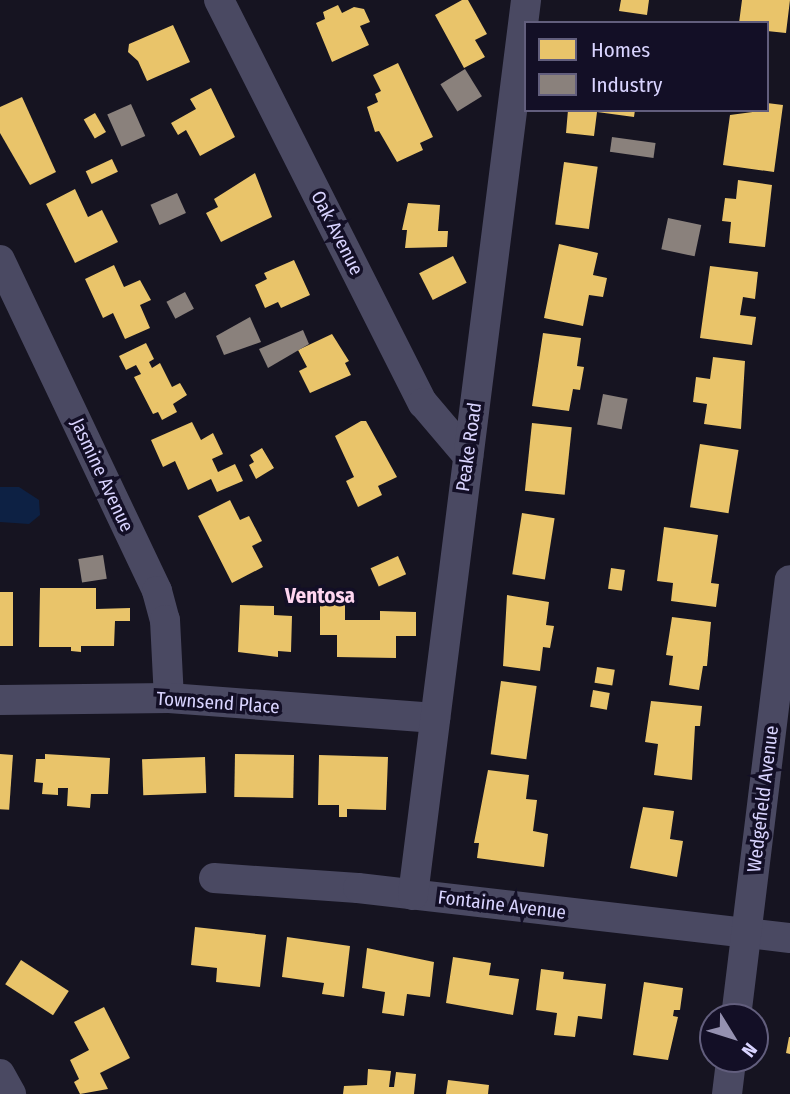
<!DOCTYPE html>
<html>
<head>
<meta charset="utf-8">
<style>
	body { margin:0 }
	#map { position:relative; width:790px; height:1094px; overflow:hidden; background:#161421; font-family:"Fira Sans Condensed",sans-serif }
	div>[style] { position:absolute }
	.water>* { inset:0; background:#0d2144 }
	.homes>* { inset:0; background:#e9c46a; transform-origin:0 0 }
	.industry>* { inset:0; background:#8a817c; transform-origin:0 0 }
	.minor>* { height:30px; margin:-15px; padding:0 15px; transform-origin:15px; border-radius:15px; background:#4a4962 }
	span { translate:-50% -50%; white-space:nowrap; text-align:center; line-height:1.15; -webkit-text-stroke:7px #130f26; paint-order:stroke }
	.street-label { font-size:19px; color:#d9d4ff }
	.neighbourhood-label { font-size:21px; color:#ffd6f0; font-weight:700 }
	.legend { position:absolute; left:524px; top:21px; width:245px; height:91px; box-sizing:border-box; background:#130f26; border:2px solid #625e7d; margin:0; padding:9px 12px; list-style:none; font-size:21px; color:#d9d4ff }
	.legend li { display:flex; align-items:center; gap:14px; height:35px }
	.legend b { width:35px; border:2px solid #625e7d }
	.north { position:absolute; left:699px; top:1003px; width:70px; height:70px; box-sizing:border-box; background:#130f26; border:2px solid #625e7d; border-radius:50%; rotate:128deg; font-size:19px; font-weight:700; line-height:28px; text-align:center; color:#d9d4ff }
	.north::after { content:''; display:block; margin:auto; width:24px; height:32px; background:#9591b1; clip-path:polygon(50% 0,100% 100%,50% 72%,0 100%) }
</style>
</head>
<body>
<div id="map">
	<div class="water">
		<div style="clip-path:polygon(0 487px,19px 487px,39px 500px,40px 515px,29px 524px,0 522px)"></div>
	</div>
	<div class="homes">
		<div style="clip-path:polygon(462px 0,468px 0,487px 34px,475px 40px,485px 57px,464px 68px,435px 15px)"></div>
		<div style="clip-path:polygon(621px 0,649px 0,647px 15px,619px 11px)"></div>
		<div style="clip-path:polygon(742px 0,790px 0,786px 33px,767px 31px,767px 23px,739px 23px)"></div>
		<div style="clip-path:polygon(338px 5px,342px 13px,354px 7px,364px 9px,370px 22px,360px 26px,369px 45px,332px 62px,316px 23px,325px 19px,323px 12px)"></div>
		<div style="clip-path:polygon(173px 25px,190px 62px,147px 81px,138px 61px,128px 52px,129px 44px)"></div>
		<div style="clip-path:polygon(398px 63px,433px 137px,420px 143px,423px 150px,397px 162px,379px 131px,375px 132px,367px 107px,378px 102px,375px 94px,381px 91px,373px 75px)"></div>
		<div style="clip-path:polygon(211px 88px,235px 137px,200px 156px,186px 130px,178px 135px,171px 123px,196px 109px,190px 99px)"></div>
		<div style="clip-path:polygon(22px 97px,56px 172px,30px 185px,0 133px,0 107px)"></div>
		<div style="clip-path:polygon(767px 103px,783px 105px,774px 172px,723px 165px,730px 115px,767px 110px)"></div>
		<div style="clip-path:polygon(568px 110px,635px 110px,634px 117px,597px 112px,594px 136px,566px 133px)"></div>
		<div style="left:95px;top:113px;width:22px;height:13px;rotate:60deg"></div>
		<div style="left:112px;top:159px;width:14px;height:29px;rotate:65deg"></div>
		<div style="left:564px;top:162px;width:34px;height:63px;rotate:8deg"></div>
		<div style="clip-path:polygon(255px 173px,272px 217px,221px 242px,206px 213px,218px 207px,214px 199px)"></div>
		<div style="clip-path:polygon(738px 180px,772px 185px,765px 247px,729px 243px,731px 222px,722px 221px,725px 198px,736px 199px)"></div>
		<div style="clip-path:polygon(75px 189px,88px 217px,102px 210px,118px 242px,75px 263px,46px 204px)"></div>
		<div style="clip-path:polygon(408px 203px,440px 205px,438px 231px,448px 231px,447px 247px,405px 248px,407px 230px,402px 230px)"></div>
		<div style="clip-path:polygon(559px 244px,598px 253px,593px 275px,607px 278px,603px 297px,589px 295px,583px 326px,544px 318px)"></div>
		<div style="left:453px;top:256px;width:30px;height:38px;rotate:63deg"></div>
		<div style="clip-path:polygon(294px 260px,310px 295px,281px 308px,278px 302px,265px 308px,255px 285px,267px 279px,264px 273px)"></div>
		<div style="clip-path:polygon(114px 265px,124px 287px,140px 280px,151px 300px,140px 305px,150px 328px,125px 339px,113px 313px,103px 318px,85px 279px)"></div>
		<div style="clip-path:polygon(710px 266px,758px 272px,755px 299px,743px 297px,740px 315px,756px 317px,752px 345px,700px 338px)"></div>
		<div style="clip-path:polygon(543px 333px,581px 338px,577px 366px,584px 367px,580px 390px,573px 389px,569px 411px,532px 406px)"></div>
		<div style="clip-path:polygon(332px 334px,349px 361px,345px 363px,351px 375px,310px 393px,299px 371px,307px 367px,298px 350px)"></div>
		<div style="clip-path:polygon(146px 343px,154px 359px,149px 362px,152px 368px,160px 363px,172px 387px,180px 383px,187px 395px,173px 404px,177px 412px,162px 420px,158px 412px,153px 414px,134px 377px,141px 374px,136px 365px,126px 370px,119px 356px)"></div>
		<div style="clip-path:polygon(713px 357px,745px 361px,741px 429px,704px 424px,707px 404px,693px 402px,696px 377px,710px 379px)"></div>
		<div style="clip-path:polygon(361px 421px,366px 421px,397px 477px,378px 486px,382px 495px,358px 507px,346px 481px,354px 477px,335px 436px)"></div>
		<div style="clip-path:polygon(192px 422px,201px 440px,213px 433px,223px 454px,212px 459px,218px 472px,235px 464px,243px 481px,217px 492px,211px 479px,188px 490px,175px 461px,163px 467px,151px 440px)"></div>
		<div style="left:532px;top:423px;width:40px;height:68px;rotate:6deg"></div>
		<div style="left:700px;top:444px;width:39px;height:64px;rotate:9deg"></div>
		<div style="clip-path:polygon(262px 448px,274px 468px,256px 479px,249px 465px,254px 462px,250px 455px)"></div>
		<div style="clip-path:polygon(230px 500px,240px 520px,249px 516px,262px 541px,252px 546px,263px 567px,232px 583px,198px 516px)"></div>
		<div style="left:522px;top:513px;width:33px;height:62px;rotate:9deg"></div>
		<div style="clip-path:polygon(664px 527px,718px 535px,711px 583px,719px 584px,716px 607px,671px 601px,673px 583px,657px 581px)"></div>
		<div style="left:398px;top:556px;width:20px;height:30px;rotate:66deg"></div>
		<div style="left:611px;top:568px;width:14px;height:21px;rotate:8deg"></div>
		<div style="clip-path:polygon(40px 588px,96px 588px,96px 609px,130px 608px,130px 621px,115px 621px,114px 646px,81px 646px,81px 652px,71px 651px,71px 647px,39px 647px)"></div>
		<div style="left:0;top:592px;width:13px;height:54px"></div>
		<div style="clip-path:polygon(507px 595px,549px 602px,546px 625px,554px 626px,550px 648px,543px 647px,540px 671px,503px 666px)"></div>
		<div style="clip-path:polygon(320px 600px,345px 600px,345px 620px,380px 620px,380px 611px,416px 612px,416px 636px,396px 636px,396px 658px,337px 657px,337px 635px,320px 635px)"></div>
		<div style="clip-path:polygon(240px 605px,274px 606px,274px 615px,292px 616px,291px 652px,278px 651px,278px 657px,238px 652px)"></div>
		<div style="clip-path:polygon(672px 617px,711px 622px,707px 666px,703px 666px,699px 690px,669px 685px,673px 656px,666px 655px)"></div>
		<div style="left:597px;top:667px;width:18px;height:16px;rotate:9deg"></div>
		<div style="left:501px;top:681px;width:36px;height:74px;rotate:8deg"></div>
		<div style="left:593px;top:690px;width:17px;height:17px;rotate:10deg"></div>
		<div style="clip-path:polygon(651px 701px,702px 706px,700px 726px,695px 726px,692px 780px,654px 775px,658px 744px,645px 742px)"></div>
		<div style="left:0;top:754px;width:13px;height:55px;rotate:4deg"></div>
		<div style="clip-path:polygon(45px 754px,110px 758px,108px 794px,91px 794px,90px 808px,67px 806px,68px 788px,58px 788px,58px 795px,42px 794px,43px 783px,34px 782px,36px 759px,45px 759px)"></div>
		<div style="left:235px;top:754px;width:59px;height:43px;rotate:1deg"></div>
		<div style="clip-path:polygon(319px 755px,388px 757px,386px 810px,347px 809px,347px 817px,339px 817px,339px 805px,318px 805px)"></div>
		<div style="left:205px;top:757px;width:36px;height:63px;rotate:88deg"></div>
		<div style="clip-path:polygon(488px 770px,529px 775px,526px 799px,537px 800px,533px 831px,548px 834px,544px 867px,477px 858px,479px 843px,474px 843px)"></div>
		<div style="clip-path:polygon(643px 807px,674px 811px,670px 839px,683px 841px,677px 877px,630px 868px)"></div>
		<div style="clip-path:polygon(195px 927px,266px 935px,260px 987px,216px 982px,217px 968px,191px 965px)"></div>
		<div style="clip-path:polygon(287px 937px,350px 946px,344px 997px,322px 994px,324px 983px,282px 977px)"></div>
		<div style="clip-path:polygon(367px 948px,434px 962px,430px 997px,407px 994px,404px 1016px,382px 1013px,385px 992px,362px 988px)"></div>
		<div style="clip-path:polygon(453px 957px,491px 963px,489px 975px,519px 979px,513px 1015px,446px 1003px)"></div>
		<div style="left:21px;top:960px;width:57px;height:29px;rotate:33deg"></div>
		<div style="clip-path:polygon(541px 969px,564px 972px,563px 979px,606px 984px,602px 1019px,578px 1016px,575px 1037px,554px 1035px,557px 1013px,536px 1010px)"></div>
		<div style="clip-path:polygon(644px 982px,683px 988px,680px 1010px,674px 1010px,673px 1016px,678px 1017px,668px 1060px,633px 1055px)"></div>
		<div style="clip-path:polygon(104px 1007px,130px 1058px,100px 1073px,108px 1089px,80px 1094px,74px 1082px,79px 1079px,70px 1060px,89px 1050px,74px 1022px)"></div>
		<div style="clip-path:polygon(789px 1037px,790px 1037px,790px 1054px,786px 1053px)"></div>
		<div style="clip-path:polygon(368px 1069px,391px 1071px,389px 1087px,394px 1087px,396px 1072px,416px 1074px,414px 1094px,343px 1094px,344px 1086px,367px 1085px)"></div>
		<div style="clip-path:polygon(448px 1080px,489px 1085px,488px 1094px,446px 1094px)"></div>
	</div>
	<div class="industry">
		<div style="left:465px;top:69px;width:32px;height:29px;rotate:58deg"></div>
		<div style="left:131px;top:104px;width:35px;height:26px;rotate:66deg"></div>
		<div style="left:612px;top:137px;width:44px;height:15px;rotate:8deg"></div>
		<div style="left:177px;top:193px;width:22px;height:29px;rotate:66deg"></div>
		<div style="left:668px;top:218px;width:34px;height:32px;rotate:12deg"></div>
		<div style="left:185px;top:292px;width:19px;height:21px;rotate:62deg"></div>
		<div style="clip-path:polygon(250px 317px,261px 342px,224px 355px,216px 336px)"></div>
		<div style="clip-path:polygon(303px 330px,309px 344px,268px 368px,259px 349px)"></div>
		<div style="left:603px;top:394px;width:25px;height:31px;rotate:11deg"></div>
		<div style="left:103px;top:555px;width:24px;height:25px;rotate:81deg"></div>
	</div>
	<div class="minor">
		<div style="left:219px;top:0;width:452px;rotate:63.2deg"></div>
		<div style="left:423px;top:403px;width:70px;rotate:49.7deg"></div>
		<div style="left:0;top:260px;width:366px;rotate:64.6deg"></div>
		<div style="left:157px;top:591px;width:30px;rotate:75deg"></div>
		<div style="left:165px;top:620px;width:78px;rotate:87.1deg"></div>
		<div style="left:0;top:700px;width:169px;rotate:-0.7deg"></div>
		<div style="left:169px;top:698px;width:267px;rotate:4.3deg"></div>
		<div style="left:214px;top:878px;width:144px;rotate:4deg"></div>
		<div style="left:358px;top:888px;width:435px;rotate:6.6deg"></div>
		<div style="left:413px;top:895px;width:902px;rotate:-82.8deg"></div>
		<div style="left:736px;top:1017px;width:440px;rotate:-83deg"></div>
		<div style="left:0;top:1074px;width:23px;rotate:61deg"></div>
		<div style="left:727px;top:1094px;width:35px;rotate:-83deg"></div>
	</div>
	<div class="street-label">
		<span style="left:337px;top:233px;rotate:63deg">Oak Avenue</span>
		<span style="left:469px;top:447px;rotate:-82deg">Peake Road</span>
		<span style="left:102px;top:475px;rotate:65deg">Jasmine Avenue</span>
		<span style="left:218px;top:703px;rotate:4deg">Townsend Place</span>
		<span style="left:763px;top:799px;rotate:-83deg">Wedgefield Avenue</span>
		<span style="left:502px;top:905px;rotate:7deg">Fontaine Avenue</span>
	</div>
	<div class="neighbourhood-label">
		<span style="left:320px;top:596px">Ventosa</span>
	</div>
	<ul class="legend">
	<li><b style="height:19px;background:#e9c46a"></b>Homes</li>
	<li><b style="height:19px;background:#8a817c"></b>Industry</li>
	</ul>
	<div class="north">N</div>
</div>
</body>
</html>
